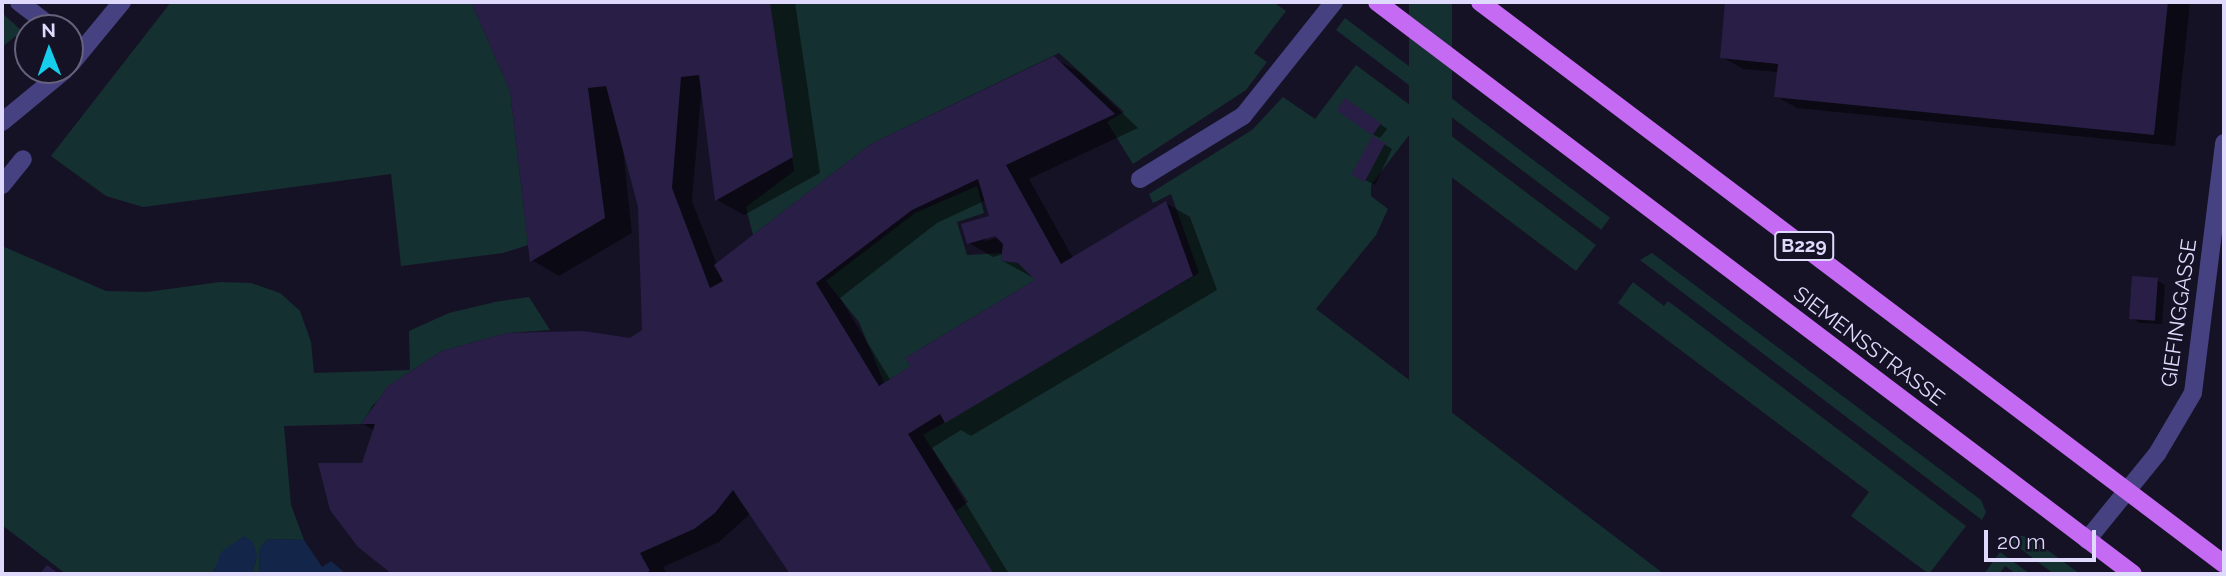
<!DOCTYPE html>
<html>
<head>
<meta charset="utf-8">
<style>
	body { margin:0 }
	#map { position:relative; width:2226px; height:576px; overflow:hidden; background:#161226; font-family:Raleway,sans-serif }
	div>[style] { position:absolute }
	.green>* { inset:0; background:#153030; transform-origin:0 0 }
	.water>* { inset:0; background:#132649 }
	.shadow>* { inset:0; background:#0007 }
	.building>* { inset:0; background:#291f46; transform-origin:0 0 }
	.minor>* { height:18px; margin:-9px; padding:0 9px; transform-origin:9px; border-radius:9px; background:#464181 }
	.major>* { height:18px; margin:-9px; padding:0 9px; transform-origin:9px; border-radius:9px; background:#c56af3 }
	span { translate:-50% -50%; white-space:nowrap; text-align:center; line-height:1.15; -webkit-text-stroke:5px #161226; paint-order:stroke }
	.shield-label span { padding:2px 5px; background:#161226; border:2px solid; border-radius:5px; -webkit-text-stroke-width:0 }
	.shield-label { font-size:19px; color:#dfdafc; font-weight:700 }
	.street-label { font-size:21px; color:#dfdafc }
	.frame { position:absolute; inset:0; border:4px solid #dfdafc; pointer-events:none }
	.north { position:absolute; left:14px; top:14px; width:70px; height:70px; box-sizing:border-box; background:#161226; border:2px solid #66627c; border-radius:50%; rotate:359deg; font-size:19px; font-weight:700; line-height:28px; text-align:center; color:#dfdafc }
	.north::after { content:''; display:block; margin:auto; width:24px; height:32px; background:#16ceec; clip-path:polygon(50% 0,100% 100%,50% 72%,0 100%) }
	.scale { position:absolute; left:1984px; top:530px; width:112px; height:32px; box-sizing:border-box; border:4px solid #dfdafc; border-top:0; padding-left:9px; font-size:21px; line-height:24px; white-space:nowrap; color:#dfdafc; -webkit-text-stroke:5px #161226; paint-order:stroke }
</style>
</head>
<body>
<div id="map">
	<div class="green">
		<div style="clip-path:polygon(171px 2px,471px 2px,510px 91px,528px 245px,503px 253px,401px 266px,391px 174px,143px 207px,106px 196px,51px 156px)"></div>
		<div style="clip-path:polygon(770px 2px,1273px 2px,1286px 11px,1254px 53px,1267px 62px,1246px 90px,1133px 164px,1107px 122px,1124px 112px,1059px 53px,871px 144px,753px 235px,746px 207px,794px 171px)"></div>
		<div style="left:1409px;top:2px;width:43px;height:598px"></div>
		<div style="clip-path:polygon(2px 13px,22px 31px,2px 47px)"></div>
		<div style="left:1345px;top:18px;width:332px;height:15px;rotate:37deg"></div>
		<div style="clip-path:polygon(1356px 65px,1418px 111px,1419px 122px,1371px 185px,1371px 196px,1388px 209px,1376px 235px,1316px 309px,1664px 574px,994px 574px,956px 511px,968px 502px,923px 435px,1199px 273px,1171px 194px,1153px 203px,1149px 194px,1252px 130px,1283px 97px,1315px 119px)"></div>
		<div style="clip-path:polygon(1437px 125px,1596px 245px,1576px 271px,1410px 146px,1425px 126px)"></div>
		<div style="clip-path:polygon(977px 186px,984px 213px,957px 222px,967px 255px,1002px 253px,1001px 261px,1018px 263px,1035px 280px,905px 358px,911px 366px,884px 383px,859px 322px,826px 281px,915px 213px)"></div>
		<div style="clip-path:polygon(2px 246px,106px 291px,147px 292px,220px 282px,251px 283px,280px 293px,300px 311px,311px 342px,314px 373px,410px 370px,409px 331px,449px 313px,495px 302px,529px 297px,550px 330px,507px 333px,442px 351px,388px 386px,361px 424px,284px 426px,291px 505px,304px 540px,268px 539px,260px 548px,259px 574px,252px 574px,257px 556px,214px 569px,213px 574px,66px 574px,2px 525px)"></div>
		<div style="clip-path:polygon(1652px 253px,1981px 500px,1986px 512px,1982px 520px,1640px 260px)"></div>
		<div style="clip-path:polygon(1633px 282px,1664px 306px,1668px 301px,1966px 526px,1929px 574px,1851px 516px,1869px 492px,1618px 303px)"></div>
		<div style="clip-path:polygon(2015px 535px,2030px 537px,2080px 574px,2054px 574px,2009px 540px)"></div>
		<div style="clip-path:polygon(2000px 552px,2030px 574px,2016px 574px,2005px 566px,1999px 574px,1984px 574px)"></div>
	</div>
	<div class="water">
		<div style="clip-path:polygon(244px 536px,253px 542px,257px 556px,252px 574px,213px 574px,221px 552px)"></div>
		<div style="clip-path:polygon(268px 539px,304px 540px,322px 567px,331px 561px,346px 574px,259px 574px,260px 548px)"></div>
	</div>
	<div class="shadow">
		<div style="clip-path:polygon(evenodd,473px 2px,795px 2px,820px 173px,744px 215px,717px 200px,701px 94px,692px 201px,717px 265px,1054px 58px,1079px 72px,1138px 128px,1029px 179px,1073px 258px,1166px 203px,1190px 217px,1217px 290px,971px 436px,961px 430px,932px 448px,1009px 574px,792px 574px,751px 513px,719px 542px,663px 567px,667px 574px,395px 574px,359px 546px,363px 464px,375px 431px,363px 424px,372px 406px,411px 371px,443px 353px,630px 339px,644px 331px,640px 207px,622px 139px,632px 233px,559px 276px,532px 260px,511px 90px,473px 2px,986px 200px,991px 217px,969px 243px,993px 257px,1003px 254px,1003px 261px,1037px 280px,891px 381px,840px 298px,937px 223px,986px 200px,473px 2px,1003px 232px,1004px 236px,985px 241px,985px 237px,1003px 232px)"></div>
		<div style="clip-path:polygon(1727px 2px,2190px 2px,2175px 146px,1797px 108px,1776px 96px,1778px 72px,1743px 69px,1722px 57px)"></div>
		<div style="clip-path:polygon(1354px 105px,1387px 129px,1380px 138px,1372px 134px)"></div>
		<div style="clip-path:polygon(1384px 144px,1392px 149px,1375px 185px,1363px 179px)"></div>
		<div style="clip-path:polygon(2157px 280px,2165px 285px,2162px 324px,2140px 323px,2132px 318px)"></div>
	</div>
	<div class="building">
		<div style="clip-path:polygon(evenodd,471px 2px,770px 2px,793px 157px,715px 201px,699px 75px,681px 77px,672px 188px,710px 288px,723px 281px,714px 265px,871px 144px,1054px 56px,1115px 114px,1006px 165px,1061px 264px,1166px 201px,1193px 276px,945px 423px,940px 414px,908px 434px,994px 574px,790px 574px,733px 490px,715px 513px,694px 529px,640px 553px,650px 571px,639px 574px,392px 574px,358px 547px,330px 510px,318px 463px,362px 463px,375px 424px,361px 424px,388px 386px,442px 351px,507px 333px,583px 331px,630px 338px,642px 330px,638px 207px,606px 86px,588px 88px,605px 218px,530px 262px,510px 91px,471px 2px,978px 179px,989px 216px,961px 224px,967px 244px,995px 236px,1003px 244px,1001px 261px,1018px 263px,1035px 280px,905px 358px,911px 366px,879px 386px,816px 283px,912px 210px,978px 179px)"></div>
		<div style="clip-path:polygon(1725px 2px,2168px 2px,2154px 135px,1774px 97px,1778px 64px,1720px 58px)"></div>
		<div style="left:1345px;top:98px;width:44px;height:15px;rotate:35deg"></div>
		<div style="left:1372px;top:136px;width:15px;height:44px;rotate:28deg"></div>
		<div style="left:2132px;top:276px;width:26px;height:43px;rotate:4deg"></div>
		<div style="clip-path:polygon(47px 565px,59px 574px,40px 574px)"></div>
	</div>
	<div class="minor">
		<div style="left:19px;top:2px;width:43px;rotate:37.4deg"></div>
		<div style="left:70px;top:65px;width:82px;rotate:-50.5deg"></div>
		<div style="left:2px;top:122px;width:82px;rotate:-39.5deg"></div>
		<div style="left:1140px;top:179px;width:121px;rotate:-31.5deg"></div>
		<div style="left:1243px;top:116px;width:146px;rotate:-51.4deg"></div>
		<div style="left:2px;top:185px;width:33px;rotate:-51deg"></div>
		<div style="left:2087px;top:540px;width:111px;rotate:-50.9deg"></div>
		<div style="left:2157px;top:454px;width:71px;rotate:-59.5deg"></div>
		<div style="left:2193px;top:393px;width:252px;rotate:-82.9deg"></div>
	</div>
	<div class="major">
		<div style="left:1377px;top:2px;width:948px;rotate:37.11deg"></div>
		<div style="left:1480px;top:2px;width:932px;rotate:37.07deg"></div>
	</div>
	<div class="shield-label">
		<span style="left:1804px;top:246px">B229</span>
	</div>
	<div class="street-label">
		<span style="left:2179px;top:313px;rotate:-82deg">GIEFINGGASSE</span>
		<span style="left:1869px;top:346px;rotate:37deg">SIEMENSSTRASSE</span>
	</div>
	<div class="frame"></div>
	<div class="north">N</div>
	<div class="scale">20 m</div>
</div>
</body>
</html>
